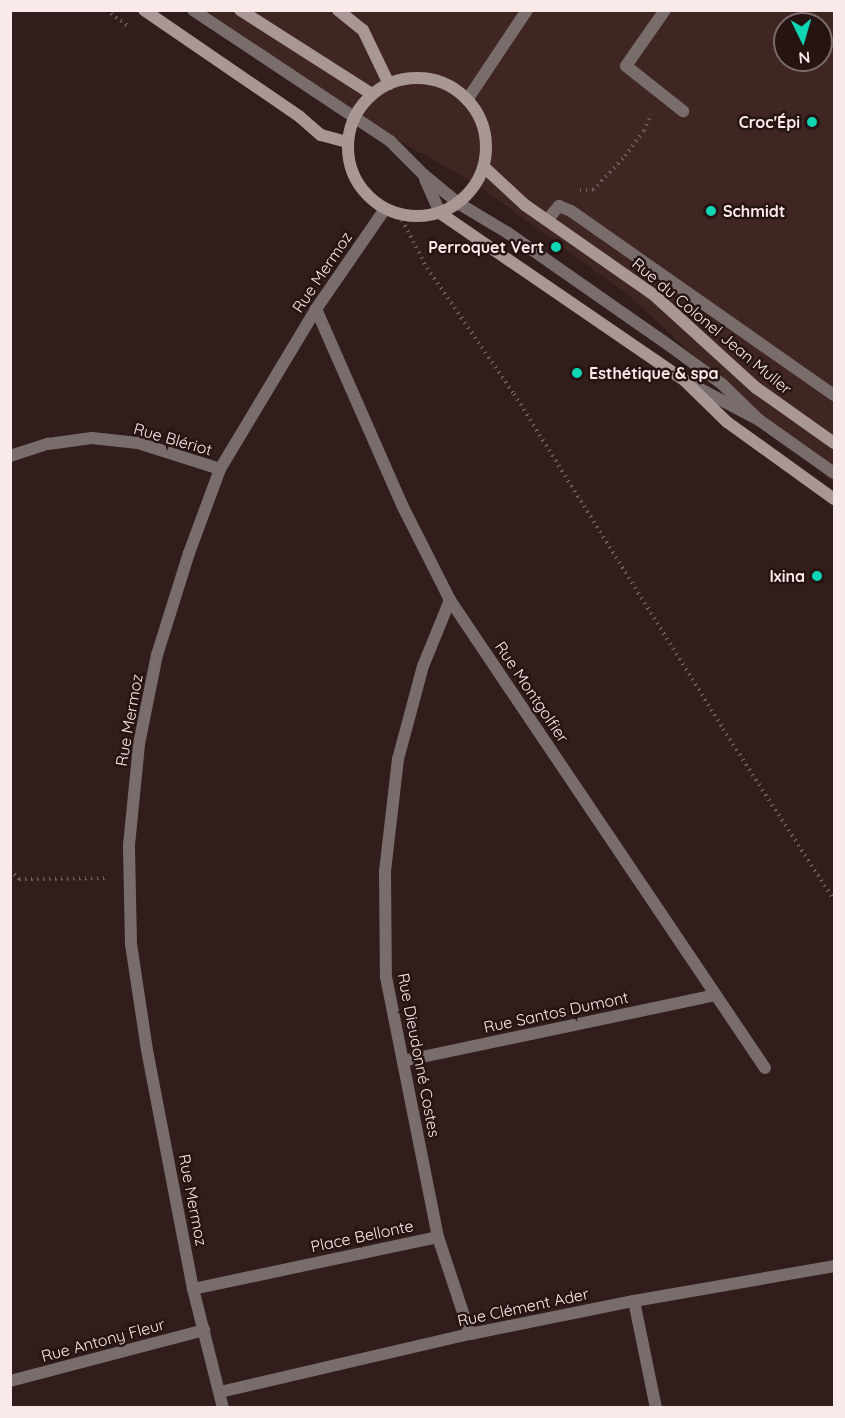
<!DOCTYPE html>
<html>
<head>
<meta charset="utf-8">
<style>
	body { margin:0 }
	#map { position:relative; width:845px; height:1418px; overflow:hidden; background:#311d1b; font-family:Quicksand,sans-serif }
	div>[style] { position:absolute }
	.built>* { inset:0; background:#402623 }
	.path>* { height:4px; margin-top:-2px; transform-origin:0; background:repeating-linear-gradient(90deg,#6f5c5a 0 1.5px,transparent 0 6px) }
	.service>* { height:12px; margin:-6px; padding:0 6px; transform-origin:6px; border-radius:6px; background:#786d6b }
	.minor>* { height:12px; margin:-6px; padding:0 6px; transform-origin:6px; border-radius:6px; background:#786d6b }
	.tertiary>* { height:12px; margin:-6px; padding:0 6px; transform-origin:6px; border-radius:6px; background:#786d6b }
	.secondary>* { height:12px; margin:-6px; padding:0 6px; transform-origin:6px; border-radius:6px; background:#a89794 }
	.secondary>.ring { margin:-6px; padding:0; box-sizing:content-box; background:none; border:12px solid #a89794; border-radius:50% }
	.dots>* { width:16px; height:16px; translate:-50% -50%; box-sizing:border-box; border:3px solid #261412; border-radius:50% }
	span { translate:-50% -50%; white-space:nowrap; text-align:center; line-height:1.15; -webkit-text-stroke:5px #261412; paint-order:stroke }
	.poi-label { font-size:16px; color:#f9eae9; font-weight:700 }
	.right { translate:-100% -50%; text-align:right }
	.left { translate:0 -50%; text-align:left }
	.street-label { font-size:16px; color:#f9eae9 }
	.frame { position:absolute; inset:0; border:12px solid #f9eae9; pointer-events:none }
	.north { position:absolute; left:773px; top:12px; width:60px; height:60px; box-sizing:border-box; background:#261412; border:2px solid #7a6a68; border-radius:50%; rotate:175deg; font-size:16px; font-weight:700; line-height:24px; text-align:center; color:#f9eae9 }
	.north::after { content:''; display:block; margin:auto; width:21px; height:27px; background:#0ed5b4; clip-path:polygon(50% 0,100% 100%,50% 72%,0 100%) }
</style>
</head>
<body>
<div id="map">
	<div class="built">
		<div style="clip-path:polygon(evenodd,207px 11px,834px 11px,834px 484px,627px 294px,476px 184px,355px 116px,207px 11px,785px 24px,821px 24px,821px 60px,785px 60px,785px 24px)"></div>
	</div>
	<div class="path">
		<div style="left:106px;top:10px;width:26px;rotate:36deg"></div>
		<div style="left:580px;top:190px;width:13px"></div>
		<div style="left:593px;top:190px;width:47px;rotate:-46.7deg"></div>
		<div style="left:625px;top:156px;width:31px;rotate:-53deg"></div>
		<div style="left:644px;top:131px;width:18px;rotate:-68deg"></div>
		<div style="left:402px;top:220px;width:54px;rotate:62.5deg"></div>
		<div style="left:427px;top:268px;width:153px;rotate:55.4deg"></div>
		<div style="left:514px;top:394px;width:395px;rotate:58deg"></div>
		<div style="left:723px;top:729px;width:204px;rotate:57deg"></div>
		<div style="left:10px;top:870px;width:13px;rotate:45deg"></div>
		<div style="left:19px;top:879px;width:90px;rotate:-0.6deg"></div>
	</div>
	<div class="service">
		<div style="left:193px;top:10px;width:237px;rotate:33.6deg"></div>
		<div style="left:390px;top:141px;width:48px;rotate:45deg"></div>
		<div style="left:424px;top:175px;width:44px;rotate:39.5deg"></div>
		<div style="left:458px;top:203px;width:58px;rotate:31deg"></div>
		<div style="left:508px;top:233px;width:189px;rotate:34.9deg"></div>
		<div style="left:663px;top:341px;width:73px;rotate:36.1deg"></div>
		<div style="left:722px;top:384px;width:52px;rotate:44.2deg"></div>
		<div style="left:665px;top:10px;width:68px;rotate:124.9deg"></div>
		<div style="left:626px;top:66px;width:73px;rotate:38.3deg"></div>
		<div style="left:425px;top:179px;width:37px;rotate:66deg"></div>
		<div style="left:548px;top:219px;width:17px;rotate:-50deg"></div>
		<div style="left:559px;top:206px;width:13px;rotate:23deg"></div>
		<div style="left:571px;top:211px;width:321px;rotate:35deg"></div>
		<div style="left:689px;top:383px;width:79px;rotate:27.9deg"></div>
		<div style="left:759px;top:420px;width:92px;rotate:35.2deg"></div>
	</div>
	<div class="minor">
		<div style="left:316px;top:309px;width:214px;rotate:66.3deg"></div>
		<div style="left:402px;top:505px;width:106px;rotate:63.2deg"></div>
		<div style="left:450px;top:600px;width:564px;rotate:56.06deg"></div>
		<div style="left:10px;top:456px;width:40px;rotate:-18deg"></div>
		<div style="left:48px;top:444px;width:44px;rotate:-7.8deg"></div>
		<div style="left:92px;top:438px;width:46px;rotate:6.2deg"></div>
		<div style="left:138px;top:443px;width:86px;rotate:17.6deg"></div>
		<div style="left:450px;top:600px;width:71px;rotate:112.2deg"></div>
		<div style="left:423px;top:666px;width:96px;rotate:105deg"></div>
		<div style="left:398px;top:759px;width:114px;rotate:96.6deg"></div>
		<div style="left:385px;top:872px;width:105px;rotate:89.5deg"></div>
		<div style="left:386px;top:977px;width:265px;rotate:78.7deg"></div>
		<div style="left:438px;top:1237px;width:102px;rotate:71.7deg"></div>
		<div style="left:403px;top:1061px;width:319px;rotate:-11.9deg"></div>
		<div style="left:193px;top:1289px;width:250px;rotate:-12deg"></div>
		<div style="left:634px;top:1301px;width:109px;rotate:78.4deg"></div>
		<div style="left:10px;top:1381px;width:201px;rotate:-14.7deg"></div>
		<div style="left:220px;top:1392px;width:257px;rotate:-13.1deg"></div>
		<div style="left:470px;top:1334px;width:167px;rotate:-11.4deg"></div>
		<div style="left:634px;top:1301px;width:203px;rotate:-9.9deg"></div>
		<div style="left:223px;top:1408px;width:123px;rotate:-104.1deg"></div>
		<div style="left:193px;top:1289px;width:243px;rotate:-100.9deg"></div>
		<div style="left:147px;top:1050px;width:107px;rotate:-98.6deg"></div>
		<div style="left:131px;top:944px;width:99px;rotate:-91.2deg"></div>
		<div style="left:129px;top:845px;width:101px;rotate:-84.3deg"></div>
		<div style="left:139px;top:744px;width:91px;rotate:-78.6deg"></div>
		<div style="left:157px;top:655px;width:107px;rotate:-72.6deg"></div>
		<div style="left:189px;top:553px;width:90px;rotate:-69.7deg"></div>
		<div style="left:220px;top:469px;width:187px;rotate:-59deg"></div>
		<div style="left:316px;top:309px;width:121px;rotate:-55.4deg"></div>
	</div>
	<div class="tertiary">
		<div style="left:467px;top:100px;width:108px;rotate:-56.3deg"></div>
	</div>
	<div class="secondary">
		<div style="left:144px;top:10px;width:189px;rotate:34.4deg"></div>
		<div style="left:300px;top:117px;width:28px;rotate:41deg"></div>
		<div style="left:321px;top:135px;width:28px;rotate:15deg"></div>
		<div style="left:240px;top:10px;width:156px;rotate:32.5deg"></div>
		<div style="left:338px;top:10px;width:32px;rotate:39deg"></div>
		<div style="left:363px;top:30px;width:60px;rotate:64.3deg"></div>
		<div class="ring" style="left:348px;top:78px;width:126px;height:126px"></div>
		<div style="left:484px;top:167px;width:56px;rotate:42.8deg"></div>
		<div style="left:525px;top:205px;width:157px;rotate:34.9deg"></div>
		<div style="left:654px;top:295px;width:137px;rotate:42.3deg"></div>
		<div style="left:755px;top:387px;width:97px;rotate:35.3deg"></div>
		<div style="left:440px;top:213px;width:297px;rotate:34.4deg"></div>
		<div style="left:685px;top:381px;width:59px;rotate:44.3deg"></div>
		<div style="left:727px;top:422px;width:132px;rotate:35.7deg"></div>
	</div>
	<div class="dots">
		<div style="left:812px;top:122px;background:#0ed5b4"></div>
		<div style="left:711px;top:211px;background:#0ed5b4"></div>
		<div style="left:556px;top:247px;background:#0ed5b4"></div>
		<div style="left:577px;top:373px;background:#0ed5b4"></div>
		<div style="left:817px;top:576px;background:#0ed5b4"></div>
	</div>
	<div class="poi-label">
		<span class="right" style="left:800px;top:122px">Croc'Épi</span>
		<span class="left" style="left:723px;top:211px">Schmidt</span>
		<span class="right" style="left:544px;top:247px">Perroquet Vert</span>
		<span class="left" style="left:589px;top:373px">Esthétique &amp; spa</span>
		<span class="right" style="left:805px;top:576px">Ixina</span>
	</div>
	<div class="street-label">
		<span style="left:322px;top:272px;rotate:-56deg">Rue Mermoz</span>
		<span style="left:712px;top:326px;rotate:40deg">Rue du Colonel Jean Muller</span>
		<span style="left:173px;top:439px;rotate:16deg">Rue Blériot</span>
		<span style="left:532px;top:692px;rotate:56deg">Rue Montgolfier</span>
		<span style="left:129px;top:720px;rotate:-80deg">Rue Mermoz</span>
		<span style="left:556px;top:1012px;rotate:-12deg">Rue Santos Dumont</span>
		<span style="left:419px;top:1055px;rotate:79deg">Rue Dieudonné Costes</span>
		<span style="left:193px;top:1200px;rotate:79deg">Rue Mermoz</span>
		<span style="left:362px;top:1236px;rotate:-12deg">Place Bellonte</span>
		<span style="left:523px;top:1307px;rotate:-12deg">Rue Clément Ader</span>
		<span style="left:103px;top:1340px;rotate:-15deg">Rue Antony Fleur</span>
	</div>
	<div class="frame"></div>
	<div class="north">N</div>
</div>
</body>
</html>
